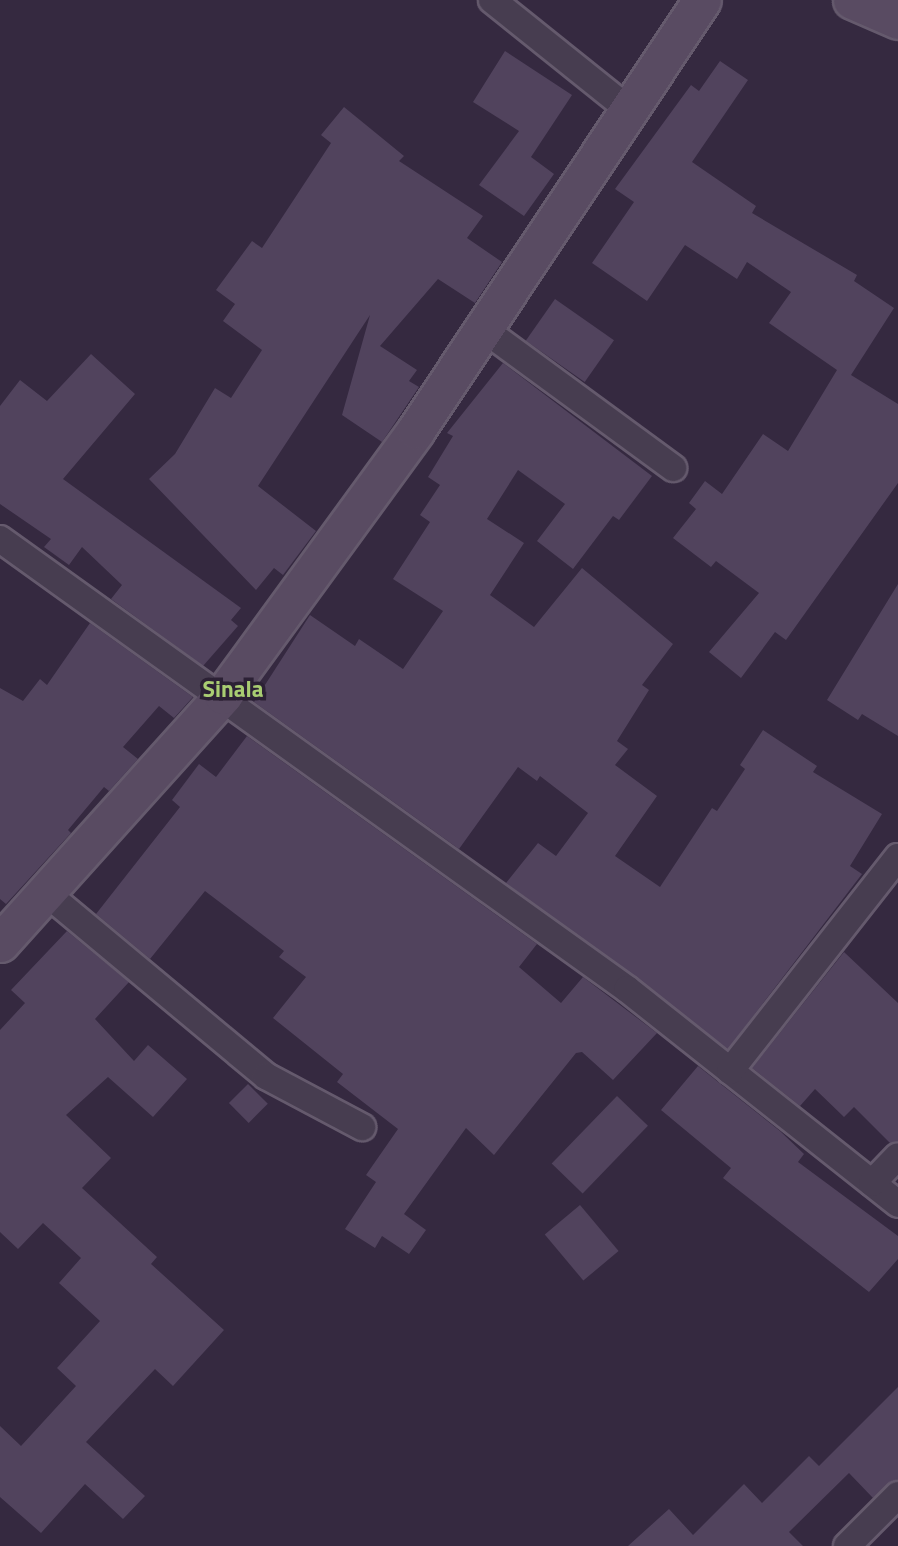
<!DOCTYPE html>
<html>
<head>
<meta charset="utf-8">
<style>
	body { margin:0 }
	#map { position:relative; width:898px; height:1546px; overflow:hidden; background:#352940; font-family:"Titillium Web",sans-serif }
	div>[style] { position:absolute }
	.building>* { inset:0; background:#51435d; transform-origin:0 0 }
	.roads { filter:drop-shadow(2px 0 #655a6d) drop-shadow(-2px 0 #655a6d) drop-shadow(0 2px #655a6d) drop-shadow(0 -2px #655a6d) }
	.street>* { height:26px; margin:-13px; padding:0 13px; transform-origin:13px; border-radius:13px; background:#473d50 }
	.secondary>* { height:37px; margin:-18.5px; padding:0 18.5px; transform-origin:18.5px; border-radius:18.5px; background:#594b62 }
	span { translate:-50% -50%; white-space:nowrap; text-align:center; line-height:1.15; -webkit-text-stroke:7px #2c2135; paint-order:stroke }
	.quarter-label { font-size:23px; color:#a9cd72; font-weight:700 }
</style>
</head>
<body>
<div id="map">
	<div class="building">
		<div style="clip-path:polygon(505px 51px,572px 95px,531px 157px,554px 174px,524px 216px,479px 185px,519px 131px,473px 102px)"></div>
		<div style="clip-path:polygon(720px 61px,748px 80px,692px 162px,756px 206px,752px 213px,857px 275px,854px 281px,894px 308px,851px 375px,898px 404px,898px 483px,786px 640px,775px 632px,741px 678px,709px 652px,759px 593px,716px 561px,711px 567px,673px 538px,696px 509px,689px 503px,705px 481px,722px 494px,763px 434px,788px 451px,837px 370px,769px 323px,791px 292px,747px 262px,737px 279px,685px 245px,647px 301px,592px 263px,634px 202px,615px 189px,691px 85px,699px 91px)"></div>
		<div style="clip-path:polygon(344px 107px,404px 156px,399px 161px,483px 216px,467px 238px,502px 262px,475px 303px,438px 279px,380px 346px,417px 370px,409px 381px,419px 387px,382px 442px,342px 415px,370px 315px,258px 486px,316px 531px,283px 575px,274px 568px,256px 590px,149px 479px,175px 454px,215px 388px,231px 398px,262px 350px,223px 321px,235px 304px,216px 290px,252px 241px,262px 248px,331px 143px,321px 135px)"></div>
		<div style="left:555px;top:299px;width:72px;height:51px;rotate:35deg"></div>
		<div style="clip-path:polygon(91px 354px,135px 394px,63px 479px,241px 608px,231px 620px,238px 626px,203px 666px,111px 599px,122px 585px,82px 547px,69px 565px,44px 547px,51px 539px,0 504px,0 406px,20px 380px,47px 401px)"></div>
		<div style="clip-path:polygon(503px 363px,652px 476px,619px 520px,613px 516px,573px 569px,537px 541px,565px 504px,518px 470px,487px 519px,524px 543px,490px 595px,534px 627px,582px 568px,673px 644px,642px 685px,649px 690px,617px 741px,628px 749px,615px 765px,657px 796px,615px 856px,660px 887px,712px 808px,717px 811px,745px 769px,740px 765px,763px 730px,817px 766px,813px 772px,882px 814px,850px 866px,862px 874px,728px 1049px,506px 883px,538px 843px,556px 856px,588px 813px,540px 776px,537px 781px,518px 767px,459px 849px,254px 702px,310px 615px,355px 646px,359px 639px,403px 669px,443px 611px,393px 579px,430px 522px,420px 515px,440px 485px,428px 477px,453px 436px,447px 433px)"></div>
		<div style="clip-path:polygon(898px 584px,898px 736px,862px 714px,858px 720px,827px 700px)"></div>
		<div style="clip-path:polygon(90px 623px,193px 697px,174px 718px,159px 706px,123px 747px,138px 759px,109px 791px,104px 787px,68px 830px,71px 833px,6px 904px,0 899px,0 688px,23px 701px,40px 679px,47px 685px)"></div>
		<div style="clip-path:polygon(247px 736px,537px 944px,519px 967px,561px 1003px,583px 977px,657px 1033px,613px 1080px,582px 1052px,576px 1053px,494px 1155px,466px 1128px,404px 1214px,426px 1230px,409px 1254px,382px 1236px,375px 1248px,345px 1229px,376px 1182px,366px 1175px,398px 1129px,337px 1082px,343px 1074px,273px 1018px,306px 977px,279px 957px,284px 951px,205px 891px,150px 959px,96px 914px,180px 807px,172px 800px,199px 764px,216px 777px)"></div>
		<div style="clip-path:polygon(67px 931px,129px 982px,95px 1019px,134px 1061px,148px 1045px,187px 1079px,153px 1117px,108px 1077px,66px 1115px,111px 1158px,82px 1188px,157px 1257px,151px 1264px,224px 1330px,173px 1386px,155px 1369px,86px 1442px,145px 1496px,123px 1519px,85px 1484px,41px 1533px,0 1497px,0 1426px,21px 1446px,76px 1386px,57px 1368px,100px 1321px,59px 1283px,81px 1258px,43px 1223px,18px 1249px,0 1232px,0 1030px,25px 1003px,11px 990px)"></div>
		<div style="clip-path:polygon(844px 952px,898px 1003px,898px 1141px,890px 1143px,854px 1107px,844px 1117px,815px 1089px,800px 1106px,752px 1068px)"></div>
		<div style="clip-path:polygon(698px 1066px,780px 1131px,804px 1154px,798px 1162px,898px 1236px,898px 1259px,869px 1292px,723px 1178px,731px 1168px,661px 1110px)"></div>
		<div style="left:248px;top:1084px;width:28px;height:27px;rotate:45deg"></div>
		<div style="left:617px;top:1096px;width:43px;height:94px;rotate:44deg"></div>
		<div style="left:580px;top:1205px;width:60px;height:46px;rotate:50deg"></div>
		<div style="clip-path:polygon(898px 1387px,898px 1480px,873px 1498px,849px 1473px,789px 1532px,803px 1546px,628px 1546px,669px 1509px,693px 1535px,744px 1484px,762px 1503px,809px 1456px,819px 1466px)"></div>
	</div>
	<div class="roads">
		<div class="street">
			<div style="left:492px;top:0;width:173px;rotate:38.7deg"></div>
			<div style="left:482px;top:328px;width:237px;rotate:36.2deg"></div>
			<div style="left:0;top:539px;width:772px;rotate:35.67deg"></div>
			<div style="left:627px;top:989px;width:346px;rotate:38.4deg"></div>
			<div style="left:45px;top:892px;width:288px;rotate:39.8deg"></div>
			<div style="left:266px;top:1076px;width:109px;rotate:28deg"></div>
			<div style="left:730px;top:1071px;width:272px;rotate:-51.9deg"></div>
			<div style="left:872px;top:1183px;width:37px;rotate:-46deg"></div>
			<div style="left:847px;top:1546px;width:72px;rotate:-45deg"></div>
		</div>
		<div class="secondary">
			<div style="left:852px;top:0;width:50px;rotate:23.5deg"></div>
			<div style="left:0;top:943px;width:334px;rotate:-48deg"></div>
			<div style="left:223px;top:695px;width:328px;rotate:-53.9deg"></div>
			<div style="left:416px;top:430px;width:516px;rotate:-56.37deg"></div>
		</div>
	</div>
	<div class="quarter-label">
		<span style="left:233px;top:689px">Sinala</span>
	</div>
</div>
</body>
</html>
